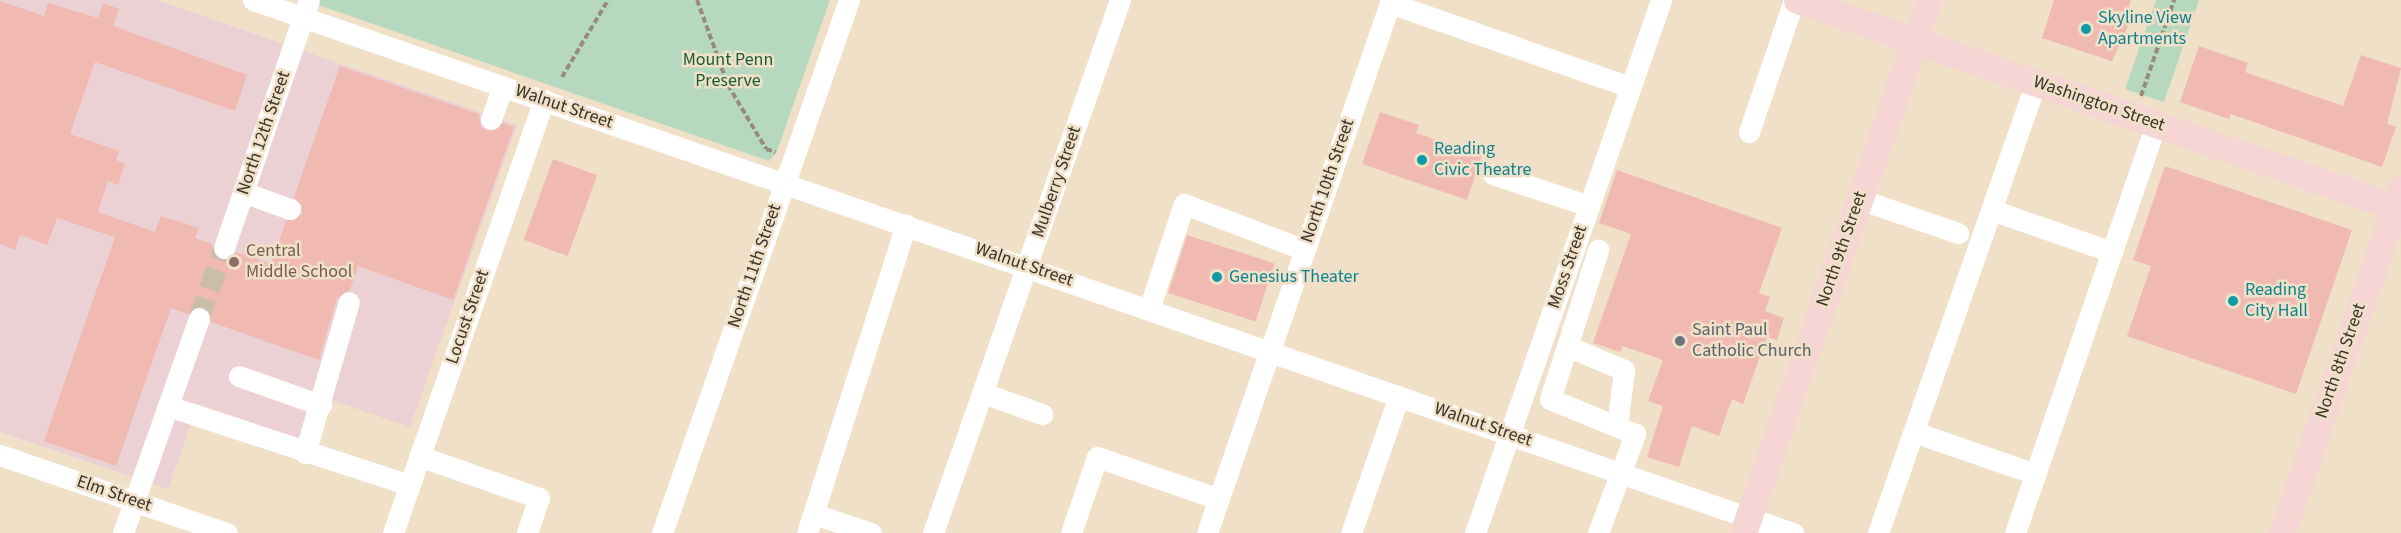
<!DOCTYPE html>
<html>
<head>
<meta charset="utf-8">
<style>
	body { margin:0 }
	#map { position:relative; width:2401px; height:533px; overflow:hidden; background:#f0e0c8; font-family:"Source Sans 3",sans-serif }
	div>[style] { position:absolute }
	.education>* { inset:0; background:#ecd1d4 }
	.green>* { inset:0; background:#b5d8bf }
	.building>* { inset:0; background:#f0b9b2; transform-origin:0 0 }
	.minor-tunnel>* { height:21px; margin-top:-10.5px; transform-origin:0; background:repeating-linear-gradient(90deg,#cbbda8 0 21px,transparent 0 31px) }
	.path>* { height:4px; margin-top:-2px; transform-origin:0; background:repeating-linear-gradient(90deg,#978c7a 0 6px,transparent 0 9px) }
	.minor>* { height:21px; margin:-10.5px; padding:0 10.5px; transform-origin:10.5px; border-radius:10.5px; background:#fff }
	.major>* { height:27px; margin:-13.5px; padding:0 13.5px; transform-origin:13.5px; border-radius:13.5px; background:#f6d6d4 }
	.dots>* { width:16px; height:16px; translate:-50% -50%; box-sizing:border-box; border:3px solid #f0e0c8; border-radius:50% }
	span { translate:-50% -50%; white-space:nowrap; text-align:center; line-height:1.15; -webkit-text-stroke:5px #f0e0c8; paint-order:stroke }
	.culture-label { font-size:18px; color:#0d838f }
	.left { translate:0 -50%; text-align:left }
	.park-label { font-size:18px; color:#165e37 }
	.street-label { font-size:18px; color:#393329 }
	.education-label { font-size:18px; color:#785e54 }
	.worship-label { font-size:18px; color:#5b616d }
</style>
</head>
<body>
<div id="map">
	<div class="education">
		<div style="clip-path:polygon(0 0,157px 0,517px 125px,410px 427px,328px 399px,312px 444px,198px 404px,168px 489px,0 432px)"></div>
	</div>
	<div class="green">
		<div style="clip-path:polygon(304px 0,830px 0,777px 151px,769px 161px)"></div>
		<div style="clip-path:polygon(2156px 0,2199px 0,2164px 102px,2125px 89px)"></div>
	</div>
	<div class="building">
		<div style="clip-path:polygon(2054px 0,2131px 0,2124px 20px,2130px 22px,2112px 61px,2042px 38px)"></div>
		<div style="clip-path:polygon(0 1px,44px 16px,48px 3px,98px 18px,103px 3px,119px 9px,113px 26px,247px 75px,235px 111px,95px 62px,70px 134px,119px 151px,116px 160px,125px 164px,118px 185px,108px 181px,98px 212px,155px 232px,161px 216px,199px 228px,195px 238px,212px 244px,214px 256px,220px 260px,236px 252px,271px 264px,286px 221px,302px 214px,302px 206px,294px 197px,340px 66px,479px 114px,481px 127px,487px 131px,503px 123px,514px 127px,453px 300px,358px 266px,350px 290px,337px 298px,319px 360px,211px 322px,203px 306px,187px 314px,171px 308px,116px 466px,44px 441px,115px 237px,57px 218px,47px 245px,20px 235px,15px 250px,0 244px)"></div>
		<div style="clip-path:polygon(2199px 46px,2248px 63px,2245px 72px,2343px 106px,2361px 55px,2401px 68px,2387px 124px,2396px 127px,2382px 167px,2231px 114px,2229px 119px,2180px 102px)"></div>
		<div style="clip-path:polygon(1380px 112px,1419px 125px,1416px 133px,1482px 155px,1467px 200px,1362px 164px)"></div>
		<div style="left:553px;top:159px;width:47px;height:86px;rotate:20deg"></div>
		<div style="clip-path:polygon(2165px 166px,2352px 230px,2296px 394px,2127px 336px,2151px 266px,2133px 260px)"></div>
		<div style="clip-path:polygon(1617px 170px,1782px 228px,1759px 293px,1770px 297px,1765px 311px,1784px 318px,1777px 340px,1767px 337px,1743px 404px,1732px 399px,1719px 436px,1692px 426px,1679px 467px,1647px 457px,1663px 406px,1648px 401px,1663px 360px,1623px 346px,1620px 352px,1593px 343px,1631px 234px,1599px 223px)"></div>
		<div style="left:1187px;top:235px;width:92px;height:61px;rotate:18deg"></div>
	</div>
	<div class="minor-tunnel">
		<div style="left:199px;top:318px;width:74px;rotate:-70.3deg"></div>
	</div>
	<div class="path">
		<div style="left:697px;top:0;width:90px;rotate:70deg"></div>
		<div style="left:728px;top:85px;width:74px;rotate:59.3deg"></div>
		<div style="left:766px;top:149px;width:10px;rotate:17deg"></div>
		<div style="left:562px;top:77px;width:90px;rotate:-59.1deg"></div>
		<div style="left:2141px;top:96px;width:102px;rotate:-71deg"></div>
	</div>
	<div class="minor">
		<div style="left:253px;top:0;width:1630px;rotate:19.09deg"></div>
		<div style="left:1390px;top:3px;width:254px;rotate:19.3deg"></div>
		<div style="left:491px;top:119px;width:35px;rotate:-70deg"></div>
		<div style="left:1749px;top:132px;width:139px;rotate:-71.2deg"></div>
		<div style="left:1493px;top:174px;width:101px;rotate:18.4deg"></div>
		<div style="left:243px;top:192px;width:50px;rotate:19.9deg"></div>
		<div style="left:1859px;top:199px;width:105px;rotate:19deg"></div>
		<div style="left:1992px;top:210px;width:127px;rotate:19.3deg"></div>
		<div style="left:224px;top:248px;width:262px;rotate:-71.1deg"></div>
		<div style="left:1149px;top:309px;width:111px;rotate:-71.6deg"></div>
		<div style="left:1184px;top:204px;width:129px;rotate:20.8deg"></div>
		<div style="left:1567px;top:346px;width:62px;rotate:22.8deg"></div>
		<div style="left:1624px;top:370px;width:56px;rotate:97.1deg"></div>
		<div style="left:239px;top:376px;width:87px;rotate:19.5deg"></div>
		<div style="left:983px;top:393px;width:63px;rotate:19.6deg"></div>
		<div style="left:168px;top:406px;width:254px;rotate:18.1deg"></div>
		<div style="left:1914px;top:432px;width:128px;rotate:19.1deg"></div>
		<div style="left:305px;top:453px;width:157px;rotate:-73.8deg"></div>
		<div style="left:0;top:455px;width:240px;rotate:19deg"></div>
		<div style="left:419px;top:456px;width:127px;rotate:19.3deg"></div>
		<div style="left:539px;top:498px;width:37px;rotate:109deg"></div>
		<div style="left:814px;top:514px;width:60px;rotate:18.4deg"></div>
		<div style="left:123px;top:533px;width:228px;rotate:-70.5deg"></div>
		<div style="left:393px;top:533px;width:459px;rotate:-70.8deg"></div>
		<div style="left:662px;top:533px;width:565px;rotate:-70.67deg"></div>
		<div style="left:807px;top:533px;width:324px;rotate:-72.2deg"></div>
		<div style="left:933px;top:533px;width:565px;rotate:-70.67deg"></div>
		<div style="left:1071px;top:533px;width:80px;rotate:-71.1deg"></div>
		<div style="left:1097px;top:457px;width:129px;rotate:19deg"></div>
		<div style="left:1207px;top:533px;width:564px;rotate:-70.95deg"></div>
		<div style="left:1351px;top:533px;width:145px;rotate:-70.7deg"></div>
		<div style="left:1475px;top:533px;width:565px;rotate:-70.76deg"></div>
		<div style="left:1598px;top:533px;width:106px;rotate:-69.5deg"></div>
		<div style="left:1635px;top:434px;width:92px;rotate:-157.6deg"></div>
		<div style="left:1550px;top:399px;width:157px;rotate:-72.1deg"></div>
		<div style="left:1878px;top:533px;width:478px;rotate:-70.7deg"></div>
		<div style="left:2015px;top:533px;width:433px;rotate:-71deg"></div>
	</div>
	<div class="major">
		<div style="left:1797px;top:0;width:639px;rotate:19.09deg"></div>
		<div style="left:1743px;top:533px;width:565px;rotate:-70.76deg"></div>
		<div style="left:2282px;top:533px;width:364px;rotate:-70.9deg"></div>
	</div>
	<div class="dots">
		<div style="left:2086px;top:29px;background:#0f9aa8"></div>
		<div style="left:1422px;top:160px;background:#0f9aa8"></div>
		<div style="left:234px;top:262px;background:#8d6e63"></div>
		<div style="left:1217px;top:277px;background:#0f9aa8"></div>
		<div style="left:2233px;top:301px;background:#0f9aa8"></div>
		<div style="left:1680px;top:341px;background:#6b7280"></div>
	</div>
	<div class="culture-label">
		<span class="left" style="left:2098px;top:29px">Skyline View<br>Apartments</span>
		<span class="left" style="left:1434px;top:160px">Reading<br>Civic Theatre</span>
		<span class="left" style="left:1229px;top:277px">Genesius Theater</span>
		<span class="left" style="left:2245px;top:301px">Reading<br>City Hall</span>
	</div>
	<div class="park-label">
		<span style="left:728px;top:71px">Mount Penn<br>Preserve</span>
	</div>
	<div class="street-label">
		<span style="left:2099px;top:104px;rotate:19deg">Washington Street</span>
		<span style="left:564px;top:107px;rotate:19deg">Walnut Street</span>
		<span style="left:264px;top:133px;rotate:-71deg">North 12th Street</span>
		<span style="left:1328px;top:181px;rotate:-71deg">North 10th Street</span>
		<span style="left:1057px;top:182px;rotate:-71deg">Mulberry Street</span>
		<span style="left:1842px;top:249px;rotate:-71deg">North 9th Street</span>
		<span style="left:1024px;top:265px;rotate:19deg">Walnut Street</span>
		<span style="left:755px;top:266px;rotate:-71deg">North 11th Street</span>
		<span style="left:1568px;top:267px;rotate:-71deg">Moss Street</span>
		<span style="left:468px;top:317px;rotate:-71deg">Locust Street</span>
		<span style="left:2341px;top:361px;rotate:-71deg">North 8th Street</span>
		<span style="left:1483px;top:425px;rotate:19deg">Walnut Street</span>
		<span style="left:114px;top:494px;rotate:19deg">Elm Street</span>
	</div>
	<div class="education-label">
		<span class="left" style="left:246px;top:262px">Central<br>Middle School</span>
	</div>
	<div class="worship-label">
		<span class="left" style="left:1692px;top:341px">Saint Paul<br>Catholic Church</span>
	</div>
</div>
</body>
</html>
